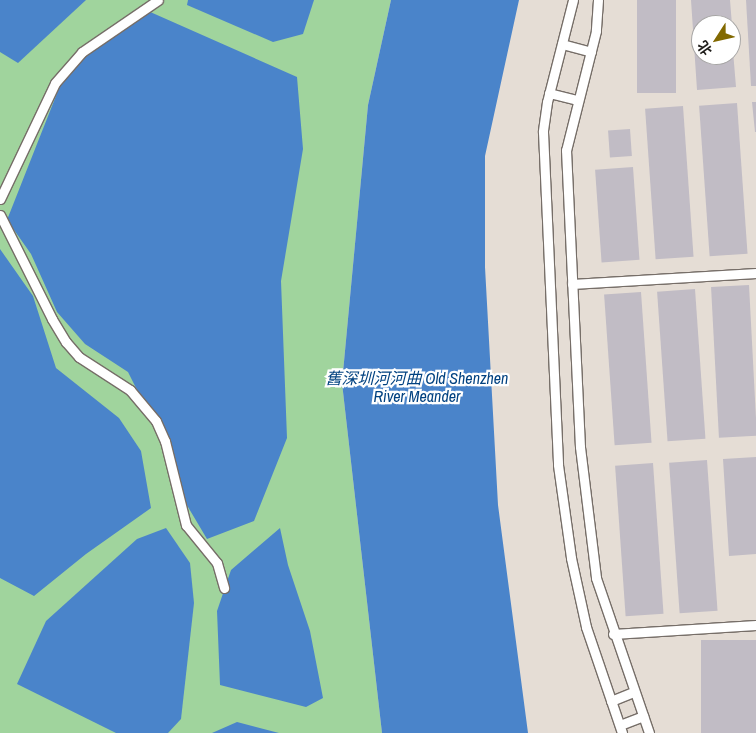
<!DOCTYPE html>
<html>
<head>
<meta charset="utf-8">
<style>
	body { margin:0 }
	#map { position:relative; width:756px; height:733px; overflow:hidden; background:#e5ddd5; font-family:"Archivo Narrow","Noto Sans SC",sans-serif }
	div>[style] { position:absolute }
	.green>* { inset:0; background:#a0d49d }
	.water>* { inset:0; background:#4a84ca }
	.building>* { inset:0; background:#c1bcc5; transform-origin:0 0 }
	.roads { filter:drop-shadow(1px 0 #766e68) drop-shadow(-1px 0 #766e68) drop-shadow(0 1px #766e68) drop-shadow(0 -1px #766e68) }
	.lane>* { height:9px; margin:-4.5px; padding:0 4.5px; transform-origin:4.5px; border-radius:4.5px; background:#fff }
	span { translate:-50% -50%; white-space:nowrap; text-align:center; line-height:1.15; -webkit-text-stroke:4.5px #fff; paint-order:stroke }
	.water-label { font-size:16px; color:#004180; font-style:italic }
	.north { position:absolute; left:691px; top:15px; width:50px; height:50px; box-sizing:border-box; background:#fff; border:1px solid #a6a5a4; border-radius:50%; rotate:235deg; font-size:14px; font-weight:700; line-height:20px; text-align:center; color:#201e1b }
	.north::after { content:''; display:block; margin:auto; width:18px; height:22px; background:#826901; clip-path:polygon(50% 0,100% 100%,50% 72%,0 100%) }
</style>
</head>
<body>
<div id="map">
	<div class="green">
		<div style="clip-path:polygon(0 0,391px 0,368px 105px,342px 383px,382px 733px,0 733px)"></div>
	</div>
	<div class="water">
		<div style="clip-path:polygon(0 0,86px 0,18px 63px,0 52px)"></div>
		<div style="clip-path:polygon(188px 0,314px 0,303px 34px,273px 42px,187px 5px)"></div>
		<div style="clip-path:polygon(391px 0,519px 0,485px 156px,485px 267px,498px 505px,528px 733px,382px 733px,342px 383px,368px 105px)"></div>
		<div style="clip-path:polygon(148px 11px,297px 77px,303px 149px,281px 281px,287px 438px,254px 521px,207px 539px,175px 485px,156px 428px,128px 372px,85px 344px,57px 312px,31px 254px,7px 220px,67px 68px)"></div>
		<div style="clip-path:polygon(0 249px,33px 296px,56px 368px,119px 418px,141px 451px,151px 508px,86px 554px,34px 596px,0 578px)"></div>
		<div style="clip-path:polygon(166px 528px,190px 563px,194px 603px,181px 719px,168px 733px,116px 733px,17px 684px,46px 621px,137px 539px)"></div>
		<div style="clip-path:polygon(280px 528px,288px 565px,310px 631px,323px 698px,306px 707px,220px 685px,217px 611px,231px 570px)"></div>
		<div style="clip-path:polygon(237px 722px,279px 733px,212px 733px)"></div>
	</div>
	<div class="building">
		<div style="left:637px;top:0;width:39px;height:93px"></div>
		<div style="clip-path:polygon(691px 0,730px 0,732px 25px,701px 25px,701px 55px,731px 55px,732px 39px,736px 87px,697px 90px)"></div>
		<div style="clip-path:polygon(746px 0,756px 0,756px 86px,751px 86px)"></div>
		<div style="clip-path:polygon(752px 102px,756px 102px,756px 132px,755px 132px)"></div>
		<div style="left:737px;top:103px;width:151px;height:38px;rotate:86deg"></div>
		<div style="left:683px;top:106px;width:151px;height:38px;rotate:86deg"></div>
		<div style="left:630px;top:129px;width:27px;height:22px;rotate:86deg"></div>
		<div style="left:633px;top:167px;width:93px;height:38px;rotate:86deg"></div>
		<div style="left:749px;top:285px;width:151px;height:38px;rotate:87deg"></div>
		<div style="left:695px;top:289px;width:150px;height:38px;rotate:86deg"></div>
		<div style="left:641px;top:292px;width:151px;height:37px;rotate:86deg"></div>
		<div style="clip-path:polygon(756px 457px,756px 554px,729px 556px,723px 459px)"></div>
		<div style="left:707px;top:460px;width:151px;height:38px;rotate:86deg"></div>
		<div style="left:653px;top:463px;width:151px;height:38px;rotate:86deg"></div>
		<div style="left:756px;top:640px;width:93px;height:55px;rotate:90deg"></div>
	</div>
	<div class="roads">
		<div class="lane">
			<div style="left:573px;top:0;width:105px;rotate:104.3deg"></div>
			<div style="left:547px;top:102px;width:30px;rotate:98deg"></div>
			<div style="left:543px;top:132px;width:333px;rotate:87.4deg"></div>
			<div style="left:558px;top:465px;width:94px;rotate:82deg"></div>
			<div style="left:571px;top:558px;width:71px;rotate:77.7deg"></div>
			<div style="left:586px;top:627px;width:112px;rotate:71.2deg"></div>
			<div style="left:598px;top:0;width:31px;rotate:94deg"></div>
			<div style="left:596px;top:31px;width:123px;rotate:104.1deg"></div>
			<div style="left:566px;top:150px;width:297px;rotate:87.3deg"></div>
			<div style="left:580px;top:447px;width:132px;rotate:83deg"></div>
			<div style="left:596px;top:578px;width:164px;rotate:71.1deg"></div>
			<div style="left:562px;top:44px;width:30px;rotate:15deg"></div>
			<div style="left:549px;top:93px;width:30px;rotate:14deg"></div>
			<div style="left:0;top:199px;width:128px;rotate:-64.6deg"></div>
			<div style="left:55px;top:83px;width:41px;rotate:-48.9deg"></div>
			<div style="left:82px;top:52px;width:92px;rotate:-34.4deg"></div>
			<div style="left:0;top:215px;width:116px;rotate:63.4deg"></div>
			<div style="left:52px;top:319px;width:27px;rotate:59deg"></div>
			<div style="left:66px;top:342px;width:20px;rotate:49deg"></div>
			<div style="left:79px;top:357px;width:61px;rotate:32.9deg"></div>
			<div style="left:130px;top:390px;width:40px;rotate:50deg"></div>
			<div style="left:156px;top:421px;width:22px;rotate:66deg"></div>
			<div style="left:165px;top:441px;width:87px;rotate:76deg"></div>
			<div style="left:186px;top:525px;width:49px;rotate:50.8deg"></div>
			<div style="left:217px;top:563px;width:26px;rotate:74deg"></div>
			<div style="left:572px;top:284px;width:184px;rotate:-3.4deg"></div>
			<div style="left:613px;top:634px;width:143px;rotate:-3.6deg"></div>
			<div style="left:611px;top:701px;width:24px;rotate:-22deg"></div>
			<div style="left:620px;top:725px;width:25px;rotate:-21deg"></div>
		</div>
	</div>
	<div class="water-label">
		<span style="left:417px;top:387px">舊深圳河河曲 Old Shenzhen<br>River Meander</span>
	</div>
	<div class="north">北</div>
</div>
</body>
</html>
